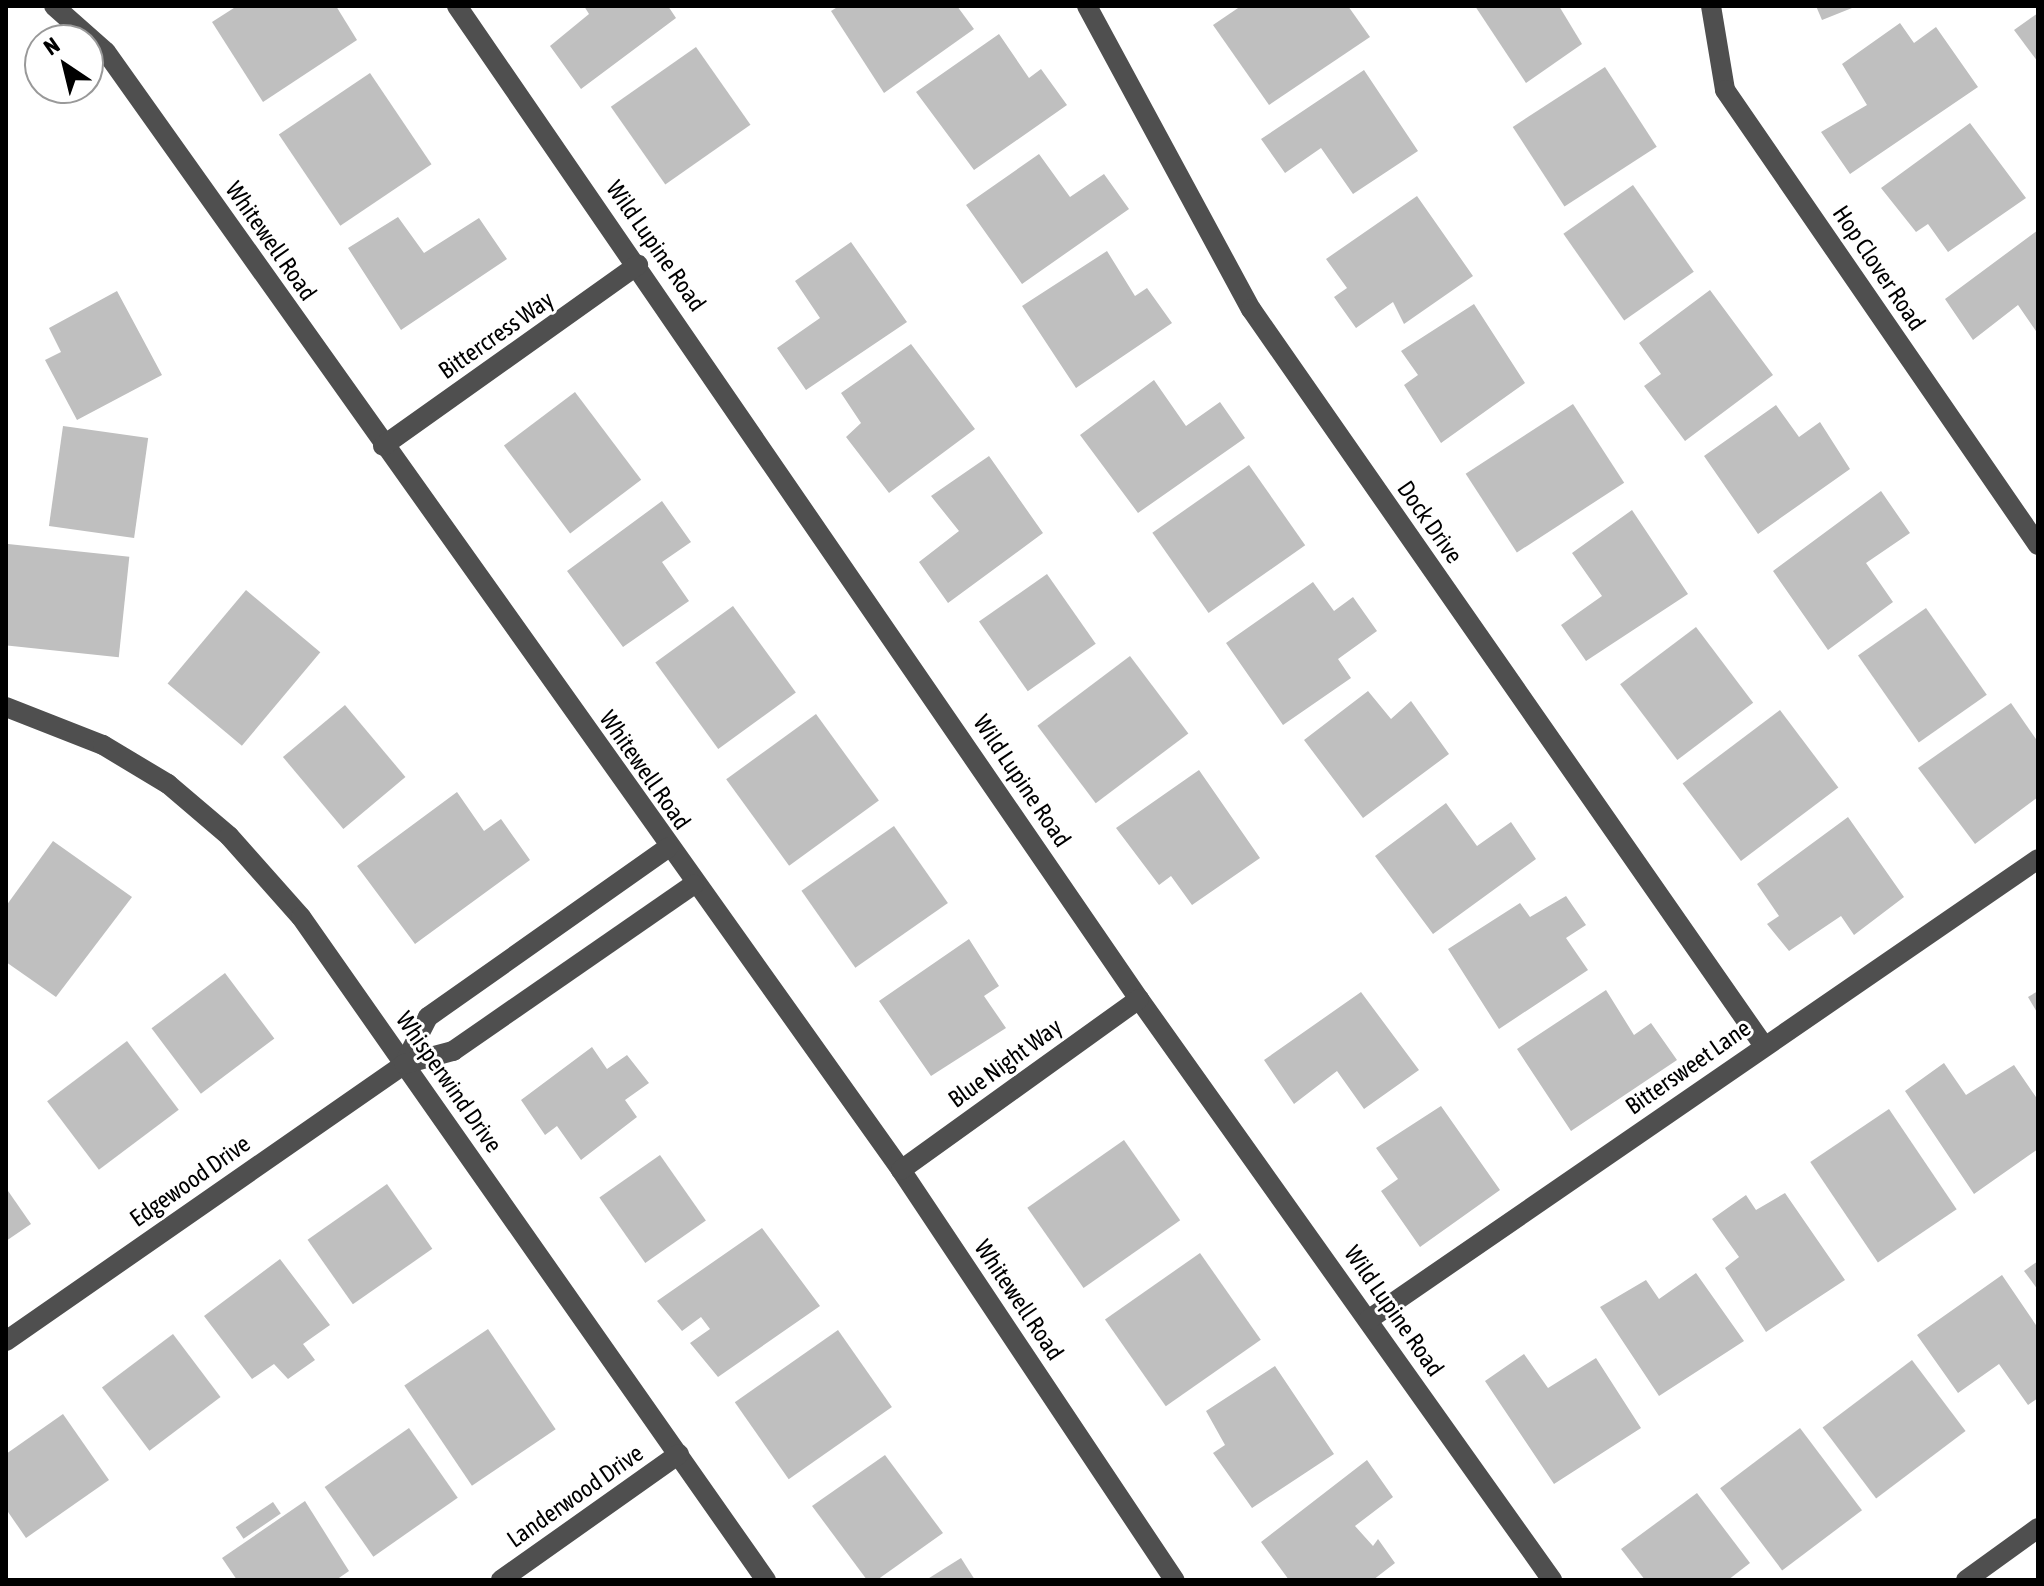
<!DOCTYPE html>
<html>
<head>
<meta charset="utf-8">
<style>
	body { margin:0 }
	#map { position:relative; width:2044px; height:1586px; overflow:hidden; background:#fff; font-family:"Asap Condensed",sans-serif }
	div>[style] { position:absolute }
	.building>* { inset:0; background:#bfbfbf; transform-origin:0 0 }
	.minor>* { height:20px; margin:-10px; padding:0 10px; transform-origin:10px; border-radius:10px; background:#4f4f4f }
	span { translate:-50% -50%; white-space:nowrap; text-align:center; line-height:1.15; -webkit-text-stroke:6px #fff; paint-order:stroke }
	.street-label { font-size:24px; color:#000 }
	.frame { position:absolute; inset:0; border:8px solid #000; pointer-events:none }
	.north { position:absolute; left:24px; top:24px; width:80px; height:80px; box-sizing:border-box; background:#fff; border:2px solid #999; border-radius:50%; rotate:325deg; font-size:22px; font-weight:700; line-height:32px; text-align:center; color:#000 }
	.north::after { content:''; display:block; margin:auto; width:28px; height:36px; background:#000; clip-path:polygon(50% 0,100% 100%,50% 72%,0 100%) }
</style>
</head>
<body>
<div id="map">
	<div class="building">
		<div style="clip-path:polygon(237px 6px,336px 6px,357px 40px,263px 102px,212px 22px)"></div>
		<div style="clip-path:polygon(584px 6px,668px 6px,676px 18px,581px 89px,550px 46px,589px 14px)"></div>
		<div style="clip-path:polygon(839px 6px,957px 6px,974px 29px,884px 93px,831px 11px)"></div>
		<div style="clip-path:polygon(1241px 6px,1348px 6px,1370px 37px,1269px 105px,1213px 25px)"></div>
		<div style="clip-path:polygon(1475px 6px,1559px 6px,1582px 44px,1526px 83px)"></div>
		<div style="clip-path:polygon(1816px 6px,1857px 6px,1822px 20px)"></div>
		<div style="clip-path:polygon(2038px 13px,2038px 62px,2014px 30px)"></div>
		<div style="clip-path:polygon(1900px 23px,1914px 43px,1936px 27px,1978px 87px,1850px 174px,1821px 132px,1867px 105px,1842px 64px)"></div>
		<div style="clip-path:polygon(999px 34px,1029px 78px,1041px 69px,1067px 105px,974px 170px,916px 92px)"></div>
		<div style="left:696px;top:47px;width:95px;height:104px;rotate:55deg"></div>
		<div style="left:1605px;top:67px;width:95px;height:110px;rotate:57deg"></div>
		<div style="clip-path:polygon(1364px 70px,1418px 151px,1353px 194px,1321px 148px,1285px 173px,1261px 139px)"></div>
		<div style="left:370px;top:73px;width:110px;height:110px;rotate:56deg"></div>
		<div style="clip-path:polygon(1970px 123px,2026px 198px,1948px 252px,1928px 224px,1916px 232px,1881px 188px)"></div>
		<div style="clip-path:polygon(1039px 154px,1070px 197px,1104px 174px,1129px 209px,1022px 284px,966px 205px)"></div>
		<div style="left:1633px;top:185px;width:106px;height:85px;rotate:55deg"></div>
		<div style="clip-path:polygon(1417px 196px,1473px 276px,1404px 324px,1393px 302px,1356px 328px,1334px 297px,1347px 288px,1326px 259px)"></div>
		<div style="clip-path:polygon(398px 217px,424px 253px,479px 218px,507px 259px,401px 330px,348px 248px)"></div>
		<div style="clip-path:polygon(2038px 230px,2038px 334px,2018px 305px,1973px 340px,1945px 299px)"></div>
		<div style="clip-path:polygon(851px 242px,907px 322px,806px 390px,777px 348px,820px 318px,795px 281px)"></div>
		<div style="clip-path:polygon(1107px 251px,1135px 296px,1147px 288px,1172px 323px,1076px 388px,1022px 306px)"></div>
		<div style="clip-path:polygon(1710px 290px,1773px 375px,1685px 441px,1644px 386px,1661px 374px,1639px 343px)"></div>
		<div style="clip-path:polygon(117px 291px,162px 375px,77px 420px,45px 360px,61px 352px,49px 328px)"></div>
		<div style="clip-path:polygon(1474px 304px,1525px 383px,1441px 443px,1404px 385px,1418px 375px,1401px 351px)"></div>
		<div style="clip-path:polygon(911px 344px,975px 429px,889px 493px,846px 437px,861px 423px,841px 393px)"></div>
		<div style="clip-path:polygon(1154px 380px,1186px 426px,1220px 402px,1245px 438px,1138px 513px,1080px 435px)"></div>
		<div style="left:575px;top:392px;width:110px;height:89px;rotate:53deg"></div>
		<div style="left:1573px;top:404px;width:94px;height:128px;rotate:57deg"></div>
		<div style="clip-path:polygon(1776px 405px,1799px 437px,1820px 422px,1850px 469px,1758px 534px,1704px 456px)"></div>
		<div style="left:63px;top:426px;width:86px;height:101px;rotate:8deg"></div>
		<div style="clip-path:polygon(989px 456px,1043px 533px,948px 603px,919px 562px,959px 531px,931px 496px)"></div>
		<div style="left:1249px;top:465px;width:98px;height:118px;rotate:55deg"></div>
		<div style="clip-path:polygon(1881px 491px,1910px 533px,1866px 563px,1893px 602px,1828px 650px,1773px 571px)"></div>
		<div style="clip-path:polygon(662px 501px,691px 542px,662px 562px,689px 601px,623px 647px,567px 571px)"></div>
		<div style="clip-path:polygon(1632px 510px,1688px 594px,1586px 661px,1561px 625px,1602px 596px,1572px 553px)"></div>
		<div style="left:8px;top:544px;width:122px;height:101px;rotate:6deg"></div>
		<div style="left:1047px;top:574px;width:85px;height:83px;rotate:55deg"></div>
		<div style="clip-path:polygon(1313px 582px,1334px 611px,1353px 597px,1377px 631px,1338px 659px,1351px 678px,1283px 725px,1226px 643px)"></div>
		<div style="left:246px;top:590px;width:97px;height:122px;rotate:40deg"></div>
		<div style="left:733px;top:606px;width:107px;height:96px;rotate:54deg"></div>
		<div style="left:1926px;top:608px;width:106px;height:83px;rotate:55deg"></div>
		<div style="left:1696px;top:627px;width:95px;height:95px;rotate:53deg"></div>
		<div style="left:1130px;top:656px;width:97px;height:116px;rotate:53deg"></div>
		<div style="clip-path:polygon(1368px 691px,1391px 719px,1411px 701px,1449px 754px,1363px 818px,1304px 740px)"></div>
		<div style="clip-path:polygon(2011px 703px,2038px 742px,2038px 797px,1975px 844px,1918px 768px)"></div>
		<div style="left:345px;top:705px;width:94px;height:81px;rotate:50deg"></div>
		<div style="left:1780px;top:710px;width:97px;height:122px;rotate:53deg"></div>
		<div style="left:816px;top:714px;width:107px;height:111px;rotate:54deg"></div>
		<div style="clip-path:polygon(1199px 770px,1260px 858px,1192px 905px,1171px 876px,1159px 885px,1116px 828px)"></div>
		<div style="clip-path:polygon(457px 792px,484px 831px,501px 819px,530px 860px,415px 944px,357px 866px)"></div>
		<div style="clip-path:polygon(1446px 803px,1477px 846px,1511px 822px,1536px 859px,1433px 934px,1375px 856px)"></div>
		<div style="clip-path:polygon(1848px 817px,1904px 897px,1854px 935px,1841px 916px,1789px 951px,1767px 924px,1779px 916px,1757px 884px)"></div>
		<div style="left:894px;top:826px;width:94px;height:113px;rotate:55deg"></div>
		<div style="clip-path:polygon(53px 841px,132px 897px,56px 997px,6px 962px,6px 906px)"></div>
		<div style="clip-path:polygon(1566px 896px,1586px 925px,1566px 938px,1588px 970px,1499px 1029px,1448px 949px,1520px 903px,1530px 917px)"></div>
		<div style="clip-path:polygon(969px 939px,999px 986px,984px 996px,1006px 1028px,931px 1076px,879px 1001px)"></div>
		<div style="left:225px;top:973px;width:82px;height:92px;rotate:53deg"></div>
		<div style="clip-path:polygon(1606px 990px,1634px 1035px,1651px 1023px,1677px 1060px,1571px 1131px,1517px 1049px)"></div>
		<div style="clip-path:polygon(2038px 991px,2038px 1014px,2028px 997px)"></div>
		<div style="clip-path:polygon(1361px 992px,1419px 1070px,1364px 1109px,1337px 1071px,1294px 1104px,1264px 1060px)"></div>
		<div style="left:127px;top:1041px;width:86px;height:100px;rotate:53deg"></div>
		<div style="clip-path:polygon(592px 1047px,607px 1069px,627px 1055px,649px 1083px,625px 1100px,637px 1117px,581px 1160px,557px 1126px,545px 1135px,521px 1100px)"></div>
		<div style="clip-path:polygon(1944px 1063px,1966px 1095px,2014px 1065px,2038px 1100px,2038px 1149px,1974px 1194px,1905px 1091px)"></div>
		<div style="clip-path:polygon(1441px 1106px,1500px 1190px,1420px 1247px,1381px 1191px,1398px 1179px,1376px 1148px)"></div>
		<div style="left:1889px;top:1109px;width:121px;height:95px;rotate:56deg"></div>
		<div style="left:1124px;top:1140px;width:98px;height:118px;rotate:55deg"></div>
		<div style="left:660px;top:1155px;width:80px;height:74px;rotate:55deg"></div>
		<div style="left:387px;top:1184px;width:79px;height:97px;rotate:55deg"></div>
		<div style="clip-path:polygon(6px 1188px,31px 1224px,6px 1241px)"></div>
		<div style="clip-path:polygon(1785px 1193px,1845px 1280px,1766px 1332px,1725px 1268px,1739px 1257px,1712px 1219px,1746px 1195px,1756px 1210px)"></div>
		<div style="clip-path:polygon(762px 1228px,820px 1306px,718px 1377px,690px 1343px,710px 1329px,701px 1317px,682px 1331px,657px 1301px)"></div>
		<div style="left:1200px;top:1253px;width:106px;height:116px;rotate:55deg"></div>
		<div style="clip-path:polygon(280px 1259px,330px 1325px,303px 1344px,315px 1360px,288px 1379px,274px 1364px,252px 1379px,204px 1316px)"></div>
		<div style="clip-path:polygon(2038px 1261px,2038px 1290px,2024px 1271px)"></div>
		<div style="clip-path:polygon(1696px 1273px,1744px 1341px,1659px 1396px,1600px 1307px,1646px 1280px,1659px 1299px)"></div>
		<div style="clip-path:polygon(2002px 1275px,2038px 1328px,2038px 1398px,2028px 1405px,1999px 1364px,1958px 1393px,1917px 1335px)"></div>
		<div style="left:488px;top:1329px;width:121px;height:101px;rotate:56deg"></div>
		<div style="left:838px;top:1330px;width:94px;height:126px;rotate:55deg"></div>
		<div style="left:173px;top:1334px;width:79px;height:89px;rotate:53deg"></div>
		<div style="clip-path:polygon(1524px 1354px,1548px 1388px,1596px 1358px,1641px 1428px,1554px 1484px,1485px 1381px)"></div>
		<div style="left:1912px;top:1360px;width:89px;height:112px;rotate:53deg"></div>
		<div style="clip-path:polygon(1275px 1366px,1334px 1454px,1252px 1508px,1213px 1453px,1225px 1445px,1206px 1411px)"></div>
		<div style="clip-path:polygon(63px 1414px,109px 1480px,26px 1538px,6px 1509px,6px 1454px)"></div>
		<div style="left:409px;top:1428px;width:85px;height:103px;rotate:55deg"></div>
		<div style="left:1800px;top:1428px;width:103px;height:100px;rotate:53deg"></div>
		<div style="clip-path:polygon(885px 1455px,943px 1533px,877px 1580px,867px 1580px,812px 1506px)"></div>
		<div style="clip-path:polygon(1367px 1460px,1393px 1497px,1355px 1526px,1373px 1546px,1378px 1539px,1395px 1563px,1373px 1580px,1289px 1580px,1261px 1542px)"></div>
		<div style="clip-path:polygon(1697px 1493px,1750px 1563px,1728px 1580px,1645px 1580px,1621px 1549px)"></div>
		<div style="clip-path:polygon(305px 1501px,349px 1571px,336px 1580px,237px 1580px,222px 1558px)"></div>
		<div style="left:273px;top:1502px;width:14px;height:45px;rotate:56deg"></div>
		<div style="clip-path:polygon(961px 1558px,975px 1580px,926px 1580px)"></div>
	</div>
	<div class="minor">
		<div style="left:54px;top:6px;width:69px;rotate:41.5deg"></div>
		<div style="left:106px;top:52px;width:1372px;rotate:54.58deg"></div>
		<div style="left:901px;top:1170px;width:493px;rotate:56.3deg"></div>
		<div style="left:457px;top:6px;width:1205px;rotate:55.52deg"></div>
		<div style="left:1139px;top:999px;width:713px;rotate:54.59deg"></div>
		<div style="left:1087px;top:6px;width:345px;rotate:61.6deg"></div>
		<div style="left:1251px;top:309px;width:898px;rotate:55.16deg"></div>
		<div style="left:1711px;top:6px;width:85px;rotate:80.5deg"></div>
		<div style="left:1725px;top:90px;width:552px;rotate:55.48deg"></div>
		<div style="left:383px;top:446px;width:313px;rotate:-35.4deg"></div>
		<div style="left:6px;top:707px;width:104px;rotate:21.4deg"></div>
		<div style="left:103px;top:745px;width:76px;rotate:31deg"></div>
		<div style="left:168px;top:784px;width:80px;rotate:40.4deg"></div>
		<div style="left:229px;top:836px;width:108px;rotate:48.4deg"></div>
		<div style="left:301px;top:917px;width:810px;rotate:54.96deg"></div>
		<div style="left:404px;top:1064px;width:53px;rotate:-62.9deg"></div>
		<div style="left:428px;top:1017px;width:294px;rotate:-35.2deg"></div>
		<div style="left:901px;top:1170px;width:293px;rotate:-35.7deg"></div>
		<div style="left:1368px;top:1320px;width:813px;rotate:-34.53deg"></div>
		<div style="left:6px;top:1341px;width:485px;rotate:-34.8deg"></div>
		<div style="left:404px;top:1064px;width:51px;rotate:-14.9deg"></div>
		<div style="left:453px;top:1051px;width:293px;rotate:-34.7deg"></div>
		<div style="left:501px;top:1580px;width:218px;rotate:-35.3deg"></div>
		<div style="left:1966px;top:1580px;width:89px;rotate:-35.8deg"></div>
	</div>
	<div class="street-label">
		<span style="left:271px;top:241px;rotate:55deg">Whitewell Road</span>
		<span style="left:656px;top:246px;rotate:55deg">Wild Lupine Road</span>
		<span style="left:1879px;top:268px;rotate:56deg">Hop Clover Road</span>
		<span style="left:496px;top:335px;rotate:-35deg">Bittercress Way</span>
		<span style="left:1430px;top:522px;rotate:55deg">Dock Drive</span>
		<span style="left:645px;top:770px;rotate:55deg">Whitewell Road</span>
		<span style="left:1022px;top:781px;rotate:56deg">Wild Lupine Road</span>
		<span style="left:1005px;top:1063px;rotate:-36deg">Blue Night Way</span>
		<span style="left:1688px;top:1067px;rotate:-35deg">Bittersweet Lane</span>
		<span style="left:449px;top:1082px;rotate:55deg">Whisperwind Drive</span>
		<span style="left:190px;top:1181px;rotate:-35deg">Edgewood Drive</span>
		<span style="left:1019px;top:1300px;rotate:56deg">Whitewell Road</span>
		<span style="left:1394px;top:1311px;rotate:55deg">Wild Lupine Road</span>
		<span style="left:575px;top:1496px;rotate:-35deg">Landerwood Drive</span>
	</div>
	<div class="frame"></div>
	<div class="north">N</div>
</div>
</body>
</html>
